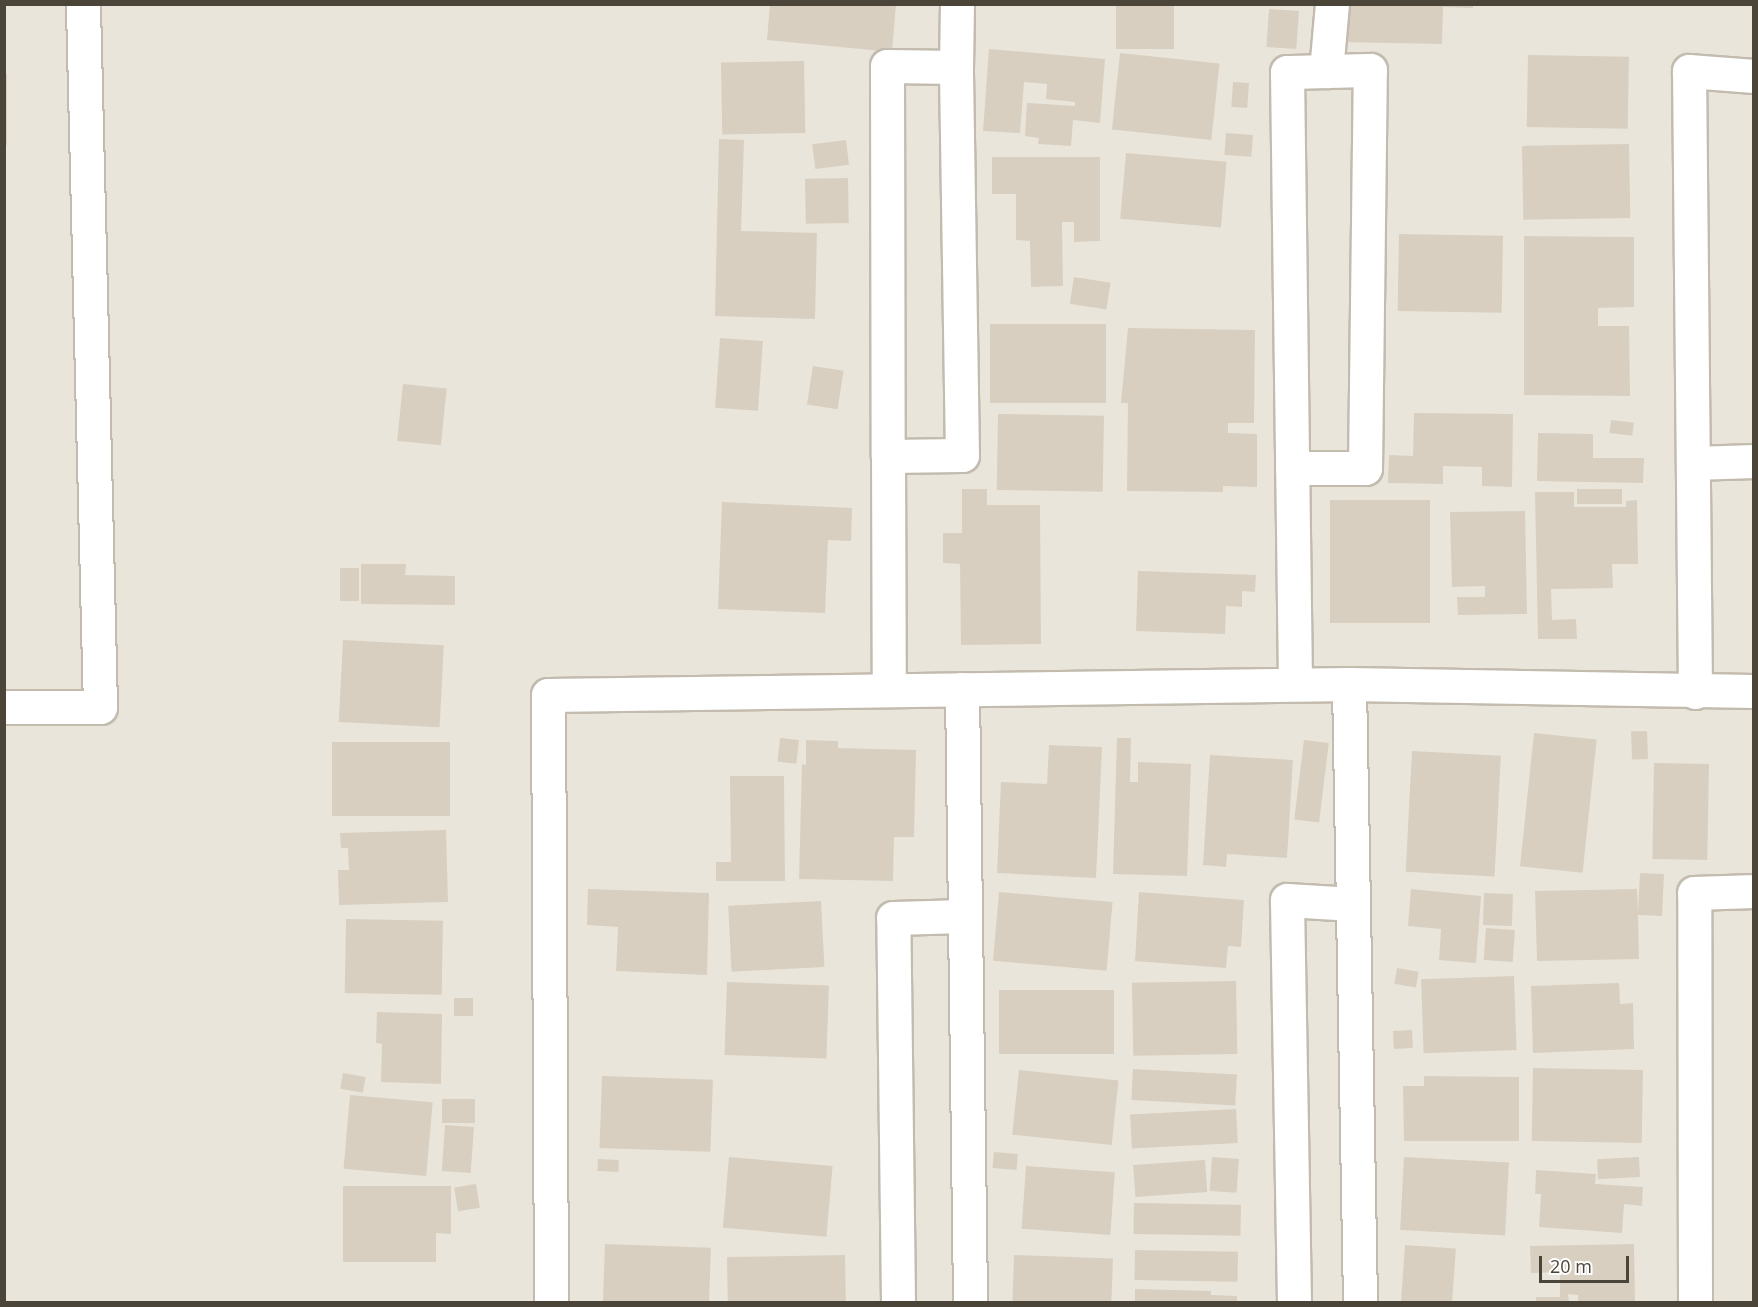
<!DOCTYPE html>
<html>
<head>
<meta charset="utf-8">
<style>
	body { margin:0 }
	#map { position:relative; width:1758px; height:1307px; overflow:hidden; background:#f6f3ec; font-family:"Open Sans",sans-serif }
	div>[style] { position:absolute }
	.residential>* { inset:0; background:#eae5da; transform-origin:0 0 }
	.building>* { inset:0; background:#d8cfc1; transform-origin:0 0 }
	.roads { filter:drop-shadow(2px 0 #c2bbae) drop-shadow(-2px 0 #c2bbae) drop-shadow(0 2px #c2bbae) drop-shadow(0 -2px #c2bbae) }
	.minor>* { height:33px; margin:-16.5px; padding:0 16.5px; transform-origin:16.5px; border-radius:16.5px; background:#fff }
	span { translate:-50% -50%; white-space:nowrap; text-align:center; line-height:1.15; -webkit-text-stroke:4.5px #fff; paint-order:stroke }
	.frame { position:absolute; inset:0; border:6px solid #4b4439; pointer-events:none }
	.scale { position:absolute; left:1539px; top:1256px; width:90px; height:27px; box-sizing:border-box; border:3px solid #4b4439; border-top:0; padding-left:8px; font-size:18px; line-height:21px; white-space:nowrap; color:#4b4439; -webkit-text-stroke:4px #fff; paint-order:stroke }
</style>
</head>
<body>
<div id="map">
	<div class="residential">
		<div style="left:5px;top:5px;width:1748px;height:1297px"></div>
	</div>
	<div class="building">
		<div style="clip-path:polygon(770px 4px,896px 4px,892px 52px,767px 40px)"></div>
		<div style="left:1116px;top:4px;width:58px;height:45px"></div>
		<div style="clip-path:polygon(1337px 4px,1473px 4px,1473px 8px,1443px 7px,1442px 44px,1336px 42px)"></div>
		<div style="left:1269px;top:9px;width:30px;height:38px;rotate:4deg"></div>
		<div style="clip-path:polygon(989px 49px,1105px 59px,1100px 123px,1073px 120px,1071px 146px,1038px 144px,1039px 138px,1025px 136px,1027px 103px,1075px 106px,1075px 102px,1046px 99px,1047px 84px,1024px 82px,1020px 133px,983px 131px)"></div>
		<div style="left:1120px;top:53px;width:100px;height:77px;rotate:6deg"></div>
		<div style="left:1528px;top:55px;width:101px;height:72px;rotate:1deg"></div>
		<div style="left:804px;top:61px;width:72px;height:83px;rotate:89deg"></div>
		<div style="left:4px;top:74px;width:3px;height:71px"></div>
		<div style="left:1233px;top:82px;width:16px;height:25px;rotate:4deg"></div>
		<div style="left:1226px;top:133px;width:27px;height:22px;rotate:4deg"></div>
		<div style="clip-path:polygon(719px 139px,744px 140px,741px 231px,817px 233px,815px 319px,715px 316px)"></div>
		<div style="left:846px;top:140px;width:25px;height:34px;rotate:83deg"></div>
		<div style="left:1629px;top:144px;width:74px;height:107px;rotate:89deg"></div>
		<div style="left:1126px;top:153px;width:101px;height:66px;rotate:5deg"></div>
		<div style="clip-path:polygon(992px 157px,1100px 157px,1100px 241px,1074px 242px,1074px 222px,1062px 222px,1063px 286px,1031px 287px,1030px 241px,1016px 240px,1016px 194px,992px 194px)"></div>
		<div style="left:848px;top:178px;width:45px;height:43px;rotate:89deg"></div>
		<div style="left:1399px;top:234px;width:104px;height:77px;rotate:1deg"></div>
		<div style="clip-path:polygon(1524px 236px,1634px 237px,1634px 307px,1598px 308px,1598px 326px,1629px 326px,1630px 396px,1524px 395px)"></div>
		<div style="left:1074px;top:277px;width:37px;height:27px;rotate:9deg"></div>
		<div style="left:990px;top:324px;width:116px;height:79px"></div>
		<div style="clip-path:polygon(1128px 328px,1255px 330px,1254px 423px,1228px 423px,1228px 433px,1257px 434px,1257px 487px,1223px 486px,1223px 492px,1127px 491px,1128px 403px,1121px 403px)"></div>
		<div style="left:720px;top:338px;width:43px;height:70px;rotate:4deg"></div>
		<div style="left:813px;top:366px;width:31px;height:39px;rotate:9deg"></div>
		<div style="left:403px;top:384px;width:44px;height:57px;rotate:6deg"></div>
		<div style="clip-path:polygon(1414px 413px,1513px 414px,1512px 487px,1482px 486px,1482px 467px,1443px 466px,1443px 484px,1388px 483px,1389px 455px,1413px 456px)"></div>
		<div style="left:998px;top:414px;width:106px;height:76px;rotate:1deg"></div>
		<div style="left:1611px;top:420px;width:23px;height:13px;rotate:7deg"></div>
		<div style="clip-path:polygon(1538px 433px,1593px 434px,1593px 458px,1644px 458px,1643px 483px,1537px 481px)"></div>
		<div style="clip-path:polygon(962px 489px,987px 489px,987px 505px,1040px 505px,1041px 644px,961px 645px,960px 564px,943px 563px,943px 533px,962px 533px)"></div>
		<div style="left:1577px;top:489px;width:45px;height:15px"></div>
		<div style="clip-path:polygon(1535px 492px,1574px 492px,1574px 507px,1626px 507px,1626px 501px,1637px 500px,1638px 564px,1612px 564px,1613px 588px,1551px 589px,1552px 620px,1576px 619px,1577px 639px,1538px 639px)"></div>
		<div style="left:1330px;top:500px;width:100px;height:123px"></div>
		<div style="clip-path:polygon(722px 502px,852px 508px,851px 541px,828px 540px,825px 613px,718px 609px)"></div>
		<div style="clip-path:polygon(1525px 511px,1527px 614px,1458px 615px,1457px 597px,1485px 597px,1485px 586px,1452px 587px,1450px 512px)"></div>
		<div style="clip-path:polygon(361px 564px,406px 564px,405px 575px,455px 576px,455px 605px,361px 604px)"></div>
		<div style="left:359px;top:568px;width:33px;height:19px;rotate:90deg"></div>
		<div style="clip-path:polygon(1138px 571px,1256px 575px,1255px 592px,1242px 591px,1242px 607px,1226px 606px,1225px 634px,1136px 631px)"></div>
		<div style="left:343px;top:640px;width:101px;height:82px;rotate:3deg"></div>
		<div style="left:1647px;top:731px;width:28px;height:16px;rotate:88deg"></div>
		<div style="left:1534px;top:733px;width:63px;height:134px;rotate:6deg"></div>
		<div style="left:780px;top:738px;width:19px;height:24px;rotate:6deg"></div>
		<div style="clip-path:polygon(1117px 738px,1131px 738px,1130px 782px,1138px 782px,1138px 762px,1191px 764px,1187px 876px,1113px 874px)"></div>
		<div style="clip-path:polygon(806px 740px,838px 741px,838px 748px,916px 750px,914px 837px,894px 837px,893px 881px,799px 879px,802px 764px,806px 765px)"></div>
		<div style="left:1304px;top:740px;width:25px;height:80px;rotate:7deg"></div>
		<div style="left:332px;top:742px;width:118px;height:74px"></div>
		<div style="clip-path:polygon(1049px 745px,1102px 747px,1096px 878px,997px 873px,1001px 782px,1047px 784px)"></div>
		<div style="left:1412px;top:751px;width:89px;height:121px;rotate:3deg"></div>
		<div style="clip-path:polygon(1210px 755px,1293px 760px,1287px 858px,1227px 854px,1226px 867px,1203px 865px)"></div>
		<div style="left:1654px;top:763px;width:55px;height:96px;rotate:1deg"></div>
		<div style="clip-path:polygon(730px 776px,784px 776px,785px 881px,716px 881px,716px 862px,731px 862px)"></div>
		<div style="clip-path:polygon(446px 830px,448px 902px,339px 905px,338px 870px,349px 870px,348px 848px,341px 848px,340px 833px)"></div>
		<div style="clip-path:polygon(1640px 873px,1664px 874px,1662px 916px,1638px 915px,1639px 959px,1537px 961px,1535px 891px,1637px 889px,1638px 912px)"></div>
		<div style="clip-path:polygon(588px 889px,709px 893px,707px 975px,616px 971px,618px 927px,587px 925px)"></div>
		<div style="clip-path:polygon(1411px 889px,1481px 896px,1476px 963px,1439px 960px,1441px 929px,1408px 926px)"></div>
		<div style="left:999px;top:892px;width:114px;height:69px;rotate:5deg"></div>
		<div style="clip-path:polygon(1139px 892px,1244px 900px,1241px 947px,1228px 946px,1226px 968px,1135px 961px)"></div>
		<div style="left:1484px;top:893px;width:29px;height:32px;rotate:2deg"></div>
		<div style="left:821px;top:901px;width:66px;height:93px;rotate:87deg"></div>
		<div style="left:346px;top:919px;width:97px;height:74px;rotate:1deg"></div>
		<div style="left:1486px;top:928px;width:29px;height:32px;rotate:4deg"></div>
		<div style="left:1397px;top:968px;width:22px;height:16px;rotate:10deg"></div>
		<div style="left:1514px;top:976px;width:74px;height:93px;rotate:88deg"></div>
		<div style="left:1236px;top:981px;width:73px;height:104px;rotate:89deg"></div>
		<div style="left:727px;top:982px;width:102px;height:73px;rotate:2deg"></div>
		<div style="clip-path:polygon(1619px 983px,1620px 1004px,1633px 1003px,1634px 1049px,1533px 1053px,1531px 986px)"></div>
		<div style="left:999px;top:990px;width:115px;height:64px"></div>
		<div style="left:454px;top:998px;width:19px;height:18px"></div>
		<div style="clip-path:polygon(377px 1012px,442px 1014px,441px 1084px,381px 1082px,382px 1044px,376px 1043px)"></div>
		<div style="left:1412px;top:1030px;width:18px;height:19px;rotate:87deg"></div>
		<div style="left:1533px;top:1068px;width:110px;height:73px;rotate:1deg"></div>
		<div style="left:1133px;top:1069px;width:104px;height:31px;rotate:3deg"></div>
		<div style="left:1019px;top:1070px;width:100px;height:65px;rotate:6deg"></div>
		<div style="left:343px;top:1073px;width:23px;height:16px;rotate:10deg"></div>
		<div style="left:602px;top:1076px;width:111px;height:72px;rotate:2deg"></div>
		<div style="clip-path:polygon(1424px 1076px,1519px 1077px,1519px 1141px,1404px 1141px,1403px 1086px,1424px 1086px)"></div>
		<div style="left:350px;top:1095px;width:83px;height:74px;rotate:5deg"></div>
		<div style="left:442px;top:1099px;width:33px;height:24px"></div>
		<div style="left:1236px;top:1109px;width:34px;height:106px;rotate:87deg"></div>
		<div style="left:445px;top:1125px;width:29px;height:46px;rotate:4deg"></div>
		<div style="left:994px;top:1152px;width:24px;height:16px;rotate:5deg"></div>
		<div style="left:729px;top:1157px;width:104px;height:71px;rotate:5deg"></div>
		<div style="left:1212px;top:1157px;width:27px;height:34px;rotate:4deg"></div>
		<div style="left:1404px;top:1157px;width:105px;height:73px;rotate:3deg"></div>
		<div style="left:1639px;top:1157px;width:20px;height:42px;rotate:87deg"></div>
		<div style="left:598px;top:1159px;width:21px;height:12px;rotate:3deg"></div>
		<div style="left:1205px;top:1160px;width:32px;height:72px;rotate:86deg"></div>
		<div style="left:1026px;top:1166px;width:89px;height:63px;rotate:4deg"></div>
		<div style="clip-path:polygon(1536px 1170px,1596px 1174px,1595px 1184px,1643px 1187px,1642px 1206px,1624px 1204px,1622px 1233px,1539px 1227px,1541px 1194px,1535px 1194px)"></div>
		<div style="left:476px;top:1184px;width:24px;height:22px;rotate:81deg"></div>
		<div style="clip-path:polygon(343px 1186px,451px 1186px,451px 1234px,436px 1233px,436px 1262px,343px 1262px)"></div>
		<div style="left:1134px;top:1203px;width:107px;height:31px;rotate:1deg"></div>
		<div style="left:605px;top:1244px;width:106px;height:58px;rotate:2deg"></div>
		<div style="clip-path:polygon(1634px 1244px,1635px 1302px,1578px 1302px,1578px 1295px,1568px 1294px,1569px 1302px,1536px 1302px,1536px 1297px,1560px 1297px,1560px 1272px,1531px 1273px,1530px 1246px)"></div>
		<div style="left:1405px;top:1245px;width:51px;height:57px;rotate:4deg"></div>
		<div style="left:1135px;top:1250px;width:103px;height:30px;rotate:1deg"></div>
		<div style="left:845px;top:1255px;width:47px;height:118px;rotate:89deg"></div>
		<div style="left:1014px;top:1255px;width:99px;height:47px;rotate:2deg"></div>
		<div style="clip-path:polygon(1135px 1289px,1211px 1291px,1211px 1295px,1237px 1296px,1237px 1302px,1135px 1302px)"></div>
	</div>
	<div class="roads">
		<div class="minor">
			<div style="left:956px;top:67px;width:63px;rotate:-89.1deg"></div>
			<div style="left:1326px;top:71px;width:67px;rotate:-84.9deg"></div>
			<div style="left:888px;top:456px;width:74px;rotate:-0.8deg"></div>
			<div style="left:962px;top:455px;width:388px;rotate:-90.9deg"></div>
			<div style="left:956px;top:67px;width:69px;rotate:-179.2deg"></div>
			<div style="left:887px;top:66px;width:390px;rotate:89.9deg"></div>
			<div style="left:888px;top:456px;width:234px;rotate:89.8deg"></div>
			<div style="left:1693px;top:463px;width:61px;rotate:-1.9deg"></div>
			<div style="left:1292px;top:468px;width:73px"></div>
			<div style="left:1365px;top:468px;width:398px;rotate:-89.3deg"></div>
			<div style="left:1370px;top:70px;width:83px;rotate:178.6deg"></div>
			<div style="left:1287px;top:72px;width:612px;rotate:89.25deg"></div>
			<div style="left:1349px;top:684px;width:618px;rotate:88.98deg"></div>
			<div style="left:962px;top:689px;width:613px;rotate:89.25deg"></div>
			<div style="left:1695px;top:692px;width:621px;rotate:-90.55deg"></div>
			<div style="left:1689px;top:71px;width:65px;rotate:4.4deg"></div>
			<div style="left:4px;top:707px;width:96px"></div>
			<div style="left:100px;top:707px;width:703px;rotate:-91.39deg"></div>
			<div style="left:551px;top:1302px;width:607px;rotate:-90.28deg"></div>
			<div style="left:548px;top:695px;width:801px;rotate:-0.79deg"></div>
			<div style="left:1349px;top:684px;width:405px;rotate:1deg"></div>
			<div style="left:898px;top:1302px;width:384px;rotate:-90.7deg"></div>
			<div style="left:893px;top:918px;width:72px;rotate:-1.6deg"></div>
			<div style="left:1294px;top:1302px;width:402px;rotate:-91deg"></div>
			<div style="left:1287px;top:900px;width:66px;rotate:3.5deg"></div>
			<div style="left:1695px;top:1302px;width:409px;rotate:-90.1deg"></div>
			<div style="left:1694px;top:893px;width:60px;rotate:-1.9deg"></div>
		</div>
	</div>
	<div class="frame"></div>
	<div class="scale">20 m</div>
</div>
</body>
</html>
